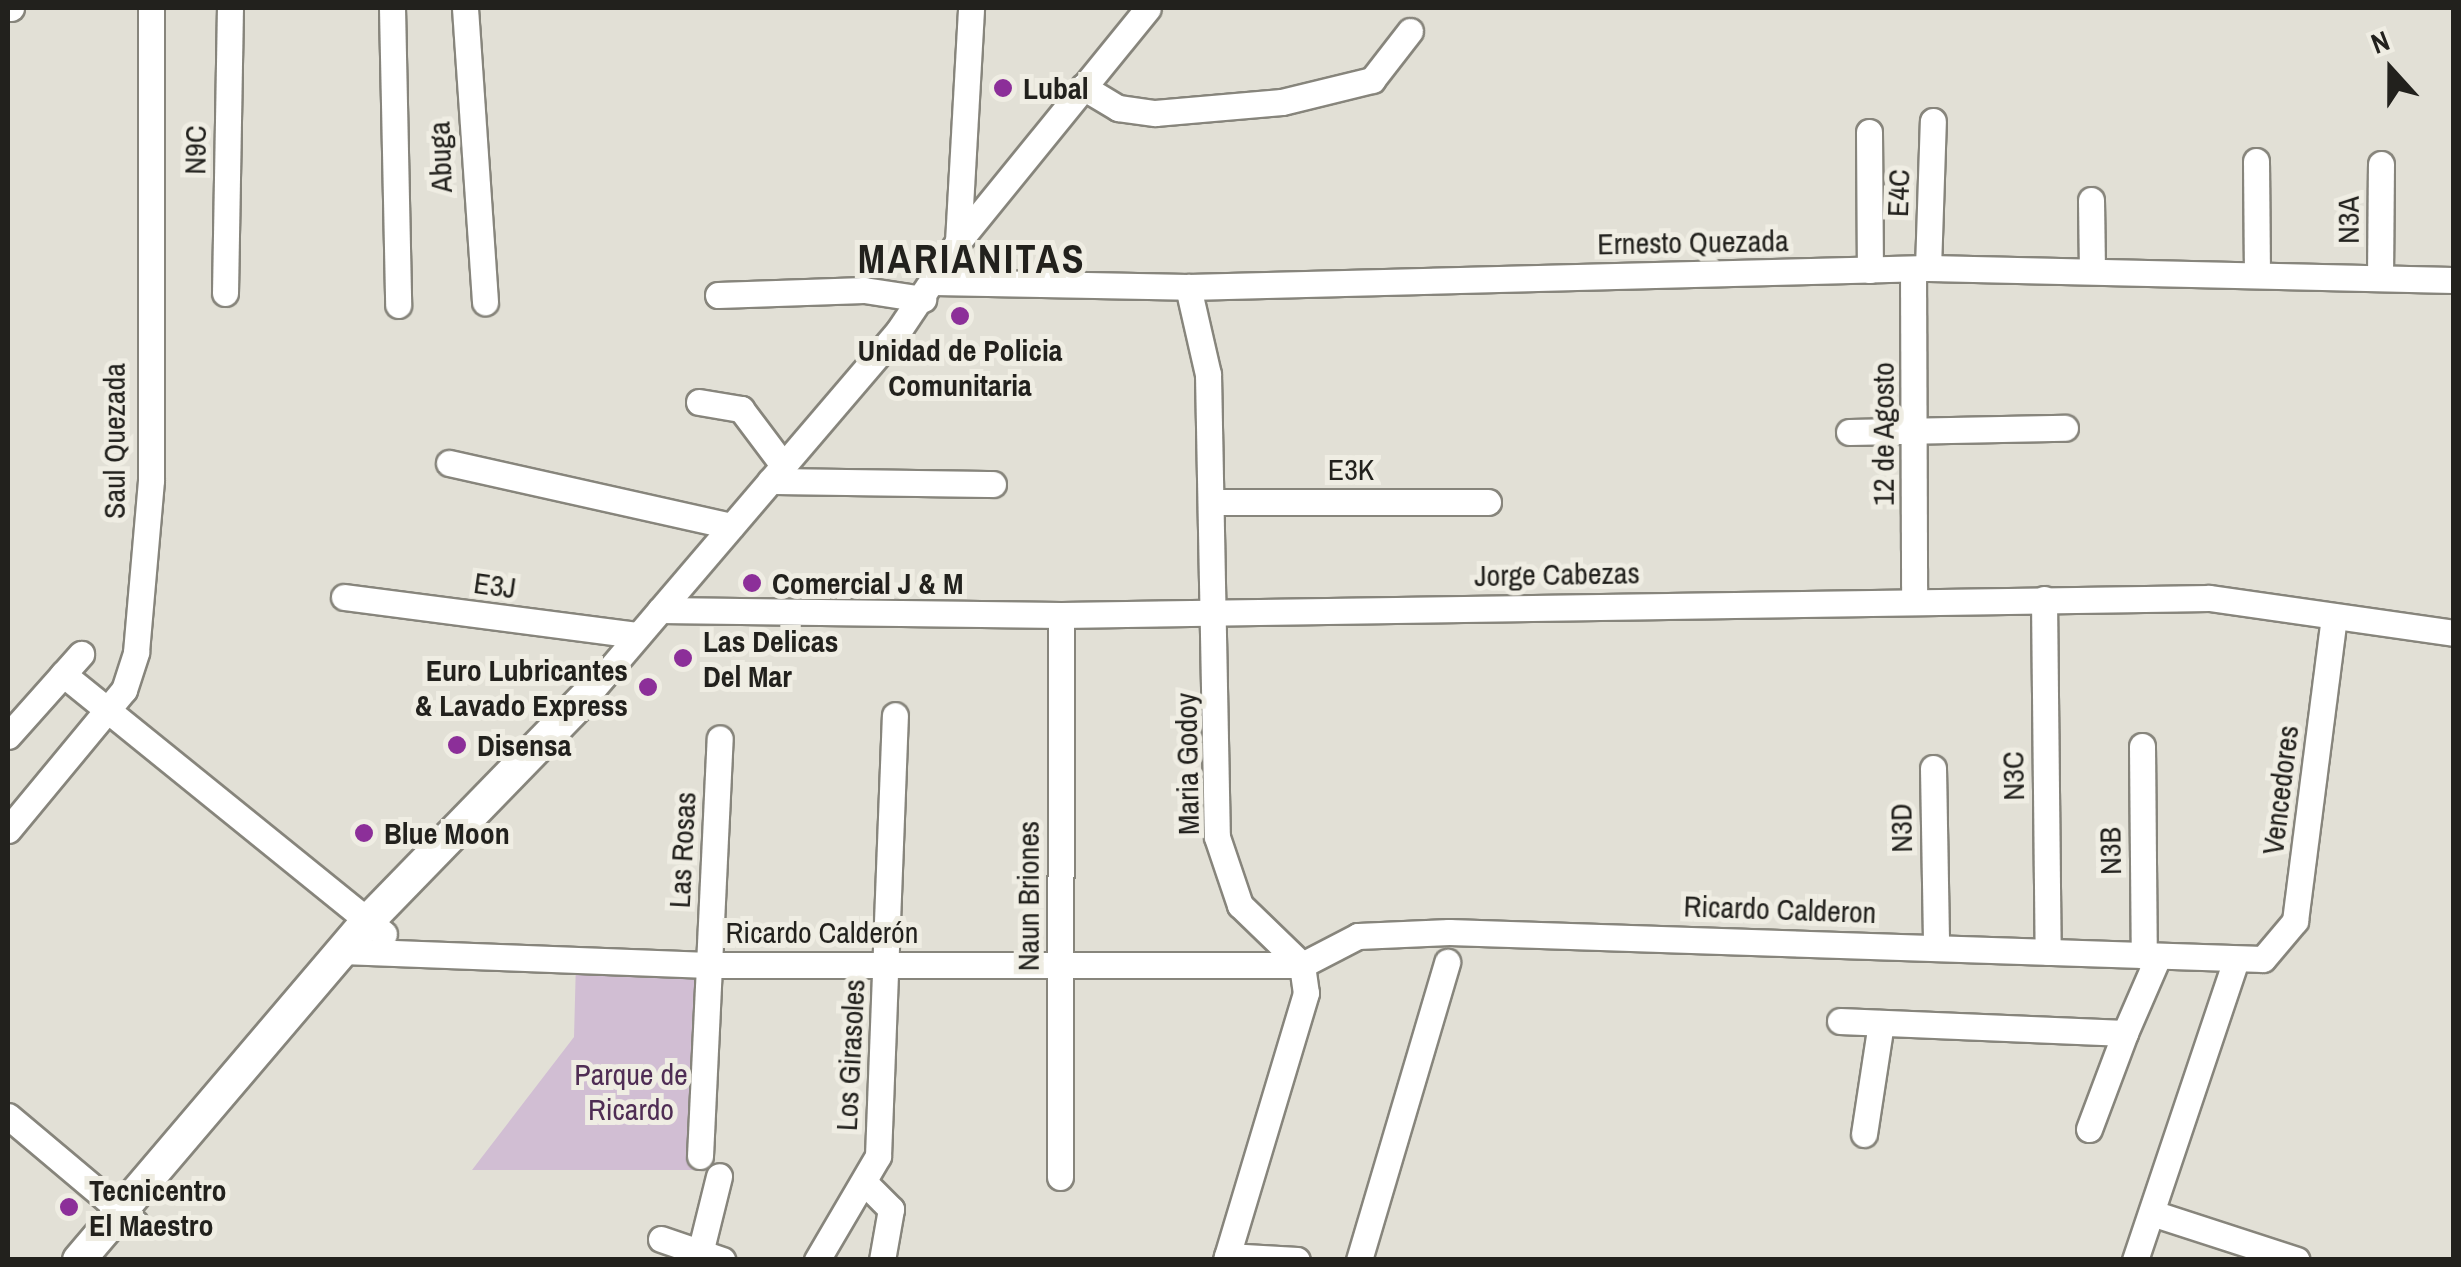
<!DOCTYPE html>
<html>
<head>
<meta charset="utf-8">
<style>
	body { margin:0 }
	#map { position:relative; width:2461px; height:1267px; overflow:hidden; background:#e2e0d6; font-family:"Archivo Narrow",sans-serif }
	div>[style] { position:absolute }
	.green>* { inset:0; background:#d1bed3 }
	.roads { filter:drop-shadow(2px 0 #87857c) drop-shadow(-2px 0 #87857c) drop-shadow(0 2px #87857c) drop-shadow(0 -2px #87857c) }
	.minor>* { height:25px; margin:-12.5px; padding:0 12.5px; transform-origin:12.5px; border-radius:12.5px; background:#fff }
	.major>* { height:32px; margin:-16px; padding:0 16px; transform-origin:16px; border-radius:16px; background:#fff }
	.dots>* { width:28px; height:28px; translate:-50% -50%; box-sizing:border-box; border:5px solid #efede3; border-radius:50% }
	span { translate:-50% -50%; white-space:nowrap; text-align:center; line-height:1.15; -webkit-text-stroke:10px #efede3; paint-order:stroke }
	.poi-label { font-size:30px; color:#22211d; font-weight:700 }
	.left { translate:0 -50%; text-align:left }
	.right { translate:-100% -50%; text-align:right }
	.street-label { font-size:30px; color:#22211d }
	.park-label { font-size:30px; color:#4f2d54 }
	.district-label { font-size:40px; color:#22211d; font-weight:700; letter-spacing:2.5px }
	.frame { position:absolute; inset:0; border:10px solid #22211d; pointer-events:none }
	.north { position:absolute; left:2341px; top:20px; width:100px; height:100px; -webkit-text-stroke:8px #efede3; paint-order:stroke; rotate:339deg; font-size:28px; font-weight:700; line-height:40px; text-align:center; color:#22211d }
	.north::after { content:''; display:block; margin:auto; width:35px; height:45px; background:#22211d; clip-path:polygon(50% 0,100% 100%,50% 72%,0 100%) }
</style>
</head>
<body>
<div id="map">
	<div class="green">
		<div style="clip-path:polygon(576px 961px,709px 965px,708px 1170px,472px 1170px,574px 1037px)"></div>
	</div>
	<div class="roads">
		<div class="minor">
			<div style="left:8px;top:8px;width:3px"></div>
			<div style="left:392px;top:8px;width:297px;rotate:88.8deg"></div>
			<div style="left:465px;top:8px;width:295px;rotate:86.1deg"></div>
			<div style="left:1083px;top:87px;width:41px;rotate:31deg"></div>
			<div style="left:1118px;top:108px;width:37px;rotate:8deg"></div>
			<div style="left:1155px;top:113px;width:127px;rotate:-5deg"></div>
			<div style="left:1282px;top:102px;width:93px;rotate:-13.7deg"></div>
			<div style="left:1372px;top:80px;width:62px;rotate:-52.2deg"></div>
			<div style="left:1869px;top:132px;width:138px;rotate:89.6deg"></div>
			<div style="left:2256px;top:161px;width:108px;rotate:89.5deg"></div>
			<div style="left:2091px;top:200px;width:69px;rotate:89.2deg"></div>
			<div style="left:958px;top:242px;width:234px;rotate:-86.8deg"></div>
			<div style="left:1928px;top:268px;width:147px;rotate:-88.1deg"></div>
			<div style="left:1913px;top:269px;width:331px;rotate:89.8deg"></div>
			<div style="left:2380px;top:277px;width:113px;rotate:-89.5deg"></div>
			<div style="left:934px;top:282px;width:254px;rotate:1.1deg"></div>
			<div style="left:1188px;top:287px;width:740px;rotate:-1.47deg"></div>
			<div style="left:1928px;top:268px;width:526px;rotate:1.31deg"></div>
			<div style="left:1188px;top:287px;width:89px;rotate:77.1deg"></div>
			<div style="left:1208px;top:374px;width:463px;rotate:88.9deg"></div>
			<div style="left:1217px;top:837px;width:72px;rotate:71.3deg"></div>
			<div style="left:1240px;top:905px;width:86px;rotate:44.1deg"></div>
			<div style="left:1302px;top:965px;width:28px;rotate:82deg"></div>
			<div style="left:1306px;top:993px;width:279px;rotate:106.7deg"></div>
			<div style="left:225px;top:293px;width:285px;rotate:-89deg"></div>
			<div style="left:718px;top:295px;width:146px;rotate:-2deg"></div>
			<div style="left:864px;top:290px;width:60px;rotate:8.7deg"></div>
			<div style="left:699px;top:402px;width:43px;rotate:9.5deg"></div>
			<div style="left:741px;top:409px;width:70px;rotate:53.1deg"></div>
			<div style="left:1849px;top:432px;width:216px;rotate:-1.1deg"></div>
			<div style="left:449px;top:463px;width:289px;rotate:12.6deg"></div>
			<div style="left:770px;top:481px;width:223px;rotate:0.8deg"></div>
			<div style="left:1215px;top:502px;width:273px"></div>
			<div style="left:344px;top:597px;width:296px;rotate:7.4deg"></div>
			<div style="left:2044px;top:599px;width:353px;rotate:89.4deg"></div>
			<div style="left:660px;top:610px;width:401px;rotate:0.7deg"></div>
			<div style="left:1061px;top:615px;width:1148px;rotate:-0.85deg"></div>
			<div style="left:2209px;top:598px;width:247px;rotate:8.1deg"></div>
			<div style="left:63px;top:674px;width:413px;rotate:39deg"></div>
			<div style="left:585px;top:698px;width:484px;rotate:-49.5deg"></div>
			<div style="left:899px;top:330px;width:106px;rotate:-56.2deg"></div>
			<div style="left:958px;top:242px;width:301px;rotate:-50.9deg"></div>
			<div style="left:8px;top:736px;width:110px;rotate:-48.3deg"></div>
			<div style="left:2142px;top:746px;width:210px;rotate:89.5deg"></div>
			<div style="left:1933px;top:768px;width:179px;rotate:89deg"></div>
			<div style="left:8px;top:830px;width:182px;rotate:-50.4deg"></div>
			<div style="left:124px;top:690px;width:40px;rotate:-72deg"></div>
			<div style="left:136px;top:652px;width:173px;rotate:-85deg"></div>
			<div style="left:151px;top:480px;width:472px;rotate:-90deg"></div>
			<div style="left:342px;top:951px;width:367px;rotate:2.2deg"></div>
			<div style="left:709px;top:965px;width:593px"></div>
			<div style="left:1302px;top:965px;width:63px;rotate:-27.4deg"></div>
			<div style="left:1358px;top:936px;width:91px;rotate:-2.5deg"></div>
			<div style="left:1449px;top:932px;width:814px;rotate:1.9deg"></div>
			<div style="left:2263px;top:959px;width:50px;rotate:-49.9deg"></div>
			<div style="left:2295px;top:921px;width:307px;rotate:-82.7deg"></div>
			<div style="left:1840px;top:1021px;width:285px;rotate:2.4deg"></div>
			<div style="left:2125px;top:1033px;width:83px;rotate:-66.5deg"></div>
			<div style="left:8px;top:1116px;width:166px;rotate:40.1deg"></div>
			<div style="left:2089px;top:1129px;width:103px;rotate:-69.4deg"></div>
			<div style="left:1864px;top:1134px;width:112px;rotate:-81.3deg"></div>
			<div style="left:700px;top:1156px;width:418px;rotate:-87.3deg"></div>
			<div style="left:1060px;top:1177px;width:562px;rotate:-89.9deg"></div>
			<div style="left:867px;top:1185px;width:34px;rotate:45deg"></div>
			<div style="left:891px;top:1209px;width:52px;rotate:100deg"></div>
			<div style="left:2152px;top:1213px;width:152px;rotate:18deg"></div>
			<div style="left:661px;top:1239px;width:65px;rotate:19deg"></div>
			<div style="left:701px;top:1249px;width:75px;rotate:-76.1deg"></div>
			<div style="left:1227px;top:1256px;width:70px;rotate:3.3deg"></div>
			<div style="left:817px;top:1260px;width:121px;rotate:-59.6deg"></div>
			<div style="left:878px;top:1156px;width:441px;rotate:-87.8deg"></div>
			<div style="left:1359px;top:1260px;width:311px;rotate:-73.5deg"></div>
			<div style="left:2135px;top:1260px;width:317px;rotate:-71.4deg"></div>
		</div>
		<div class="major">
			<div style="left:79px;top:1260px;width:443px;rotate:-49.6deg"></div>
			<div style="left:366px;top:923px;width:314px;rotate:-45.8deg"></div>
		</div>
	</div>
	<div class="dots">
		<div style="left:1003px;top:88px;background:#8c2f99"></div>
		<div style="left:960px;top:316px;background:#8c2f99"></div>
		<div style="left:752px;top:583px;background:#8c2f99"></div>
		<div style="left:683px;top:658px;background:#8c2f99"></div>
		<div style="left:648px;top:687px;background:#8c2f99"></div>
		<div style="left:457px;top:745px;background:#8c2f99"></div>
		<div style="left:364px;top:833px;background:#8c2f99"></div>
		<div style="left:69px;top:1207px;background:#8c2f99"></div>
	</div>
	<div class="poi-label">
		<span class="left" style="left:1023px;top:88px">Lubal</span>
		<span style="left:960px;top:367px">Unidad de Policia<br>Comunitaria</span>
		<span class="left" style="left:772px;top:583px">Comercial J &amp; M</span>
		<span class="left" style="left:703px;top:658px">Las Delicas<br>Del Mar</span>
		<span class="right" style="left:628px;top:687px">Euro Lubricantes<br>&amp; Lavado Express</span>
		<span class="left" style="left:477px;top:745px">Disensa</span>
		<span class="left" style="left:384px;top:833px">Blue Moon</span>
		<span class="left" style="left:89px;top:1207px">Tecnicentro<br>El Maestro</span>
	</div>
	<div class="street-label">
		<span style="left:195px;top:150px;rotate:-89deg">N9C</span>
		<span style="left:440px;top:157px;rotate:-92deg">Abuga</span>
		<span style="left:1898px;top:193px;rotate:-88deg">E4C</span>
		<span style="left:2348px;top:220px;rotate:-90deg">N3A</span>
		<span style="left:1693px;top:242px;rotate:-1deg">Ernesto Quezada</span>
		<span style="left:1883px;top:434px;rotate:-90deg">12 de Agosto</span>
		<span style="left:114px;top:441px;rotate:-90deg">Saul Quezada</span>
		<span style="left:1351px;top:469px">E3K</span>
		<span style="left:1557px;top:574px;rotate:-1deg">Jorge Cabezas</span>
		<span style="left:495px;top:585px;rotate:8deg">E3J</span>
		<span style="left:1187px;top:764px;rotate:-91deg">Maria Godoy</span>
		<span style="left:2013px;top:776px;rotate:-91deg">N3C</span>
		<span style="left:2280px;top:790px;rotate:-83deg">Vencedores</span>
		<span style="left:1901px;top:828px;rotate:-91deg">N3D</span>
		<span style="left:682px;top:850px;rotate:-87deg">Las Rosas</span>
		<span style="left:2110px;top:851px;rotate:-91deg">N3B</span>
		<span style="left:1028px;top:896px;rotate:-90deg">Naun Briones</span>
		<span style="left:1780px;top:909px;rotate:2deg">Ricardo Calderon</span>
		<span style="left:822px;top:932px">Ricardo Calderón</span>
		<span style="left:850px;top:1055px;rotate:-87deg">Los Girasoles</span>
	</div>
	<div class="park-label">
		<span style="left:631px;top:1091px">Parque de<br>Ricardo</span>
	</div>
	<div class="district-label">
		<span style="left:972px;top:259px">MARIANITAS</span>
	</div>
	<div class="frame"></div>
	<div class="north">N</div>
</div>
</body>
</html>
